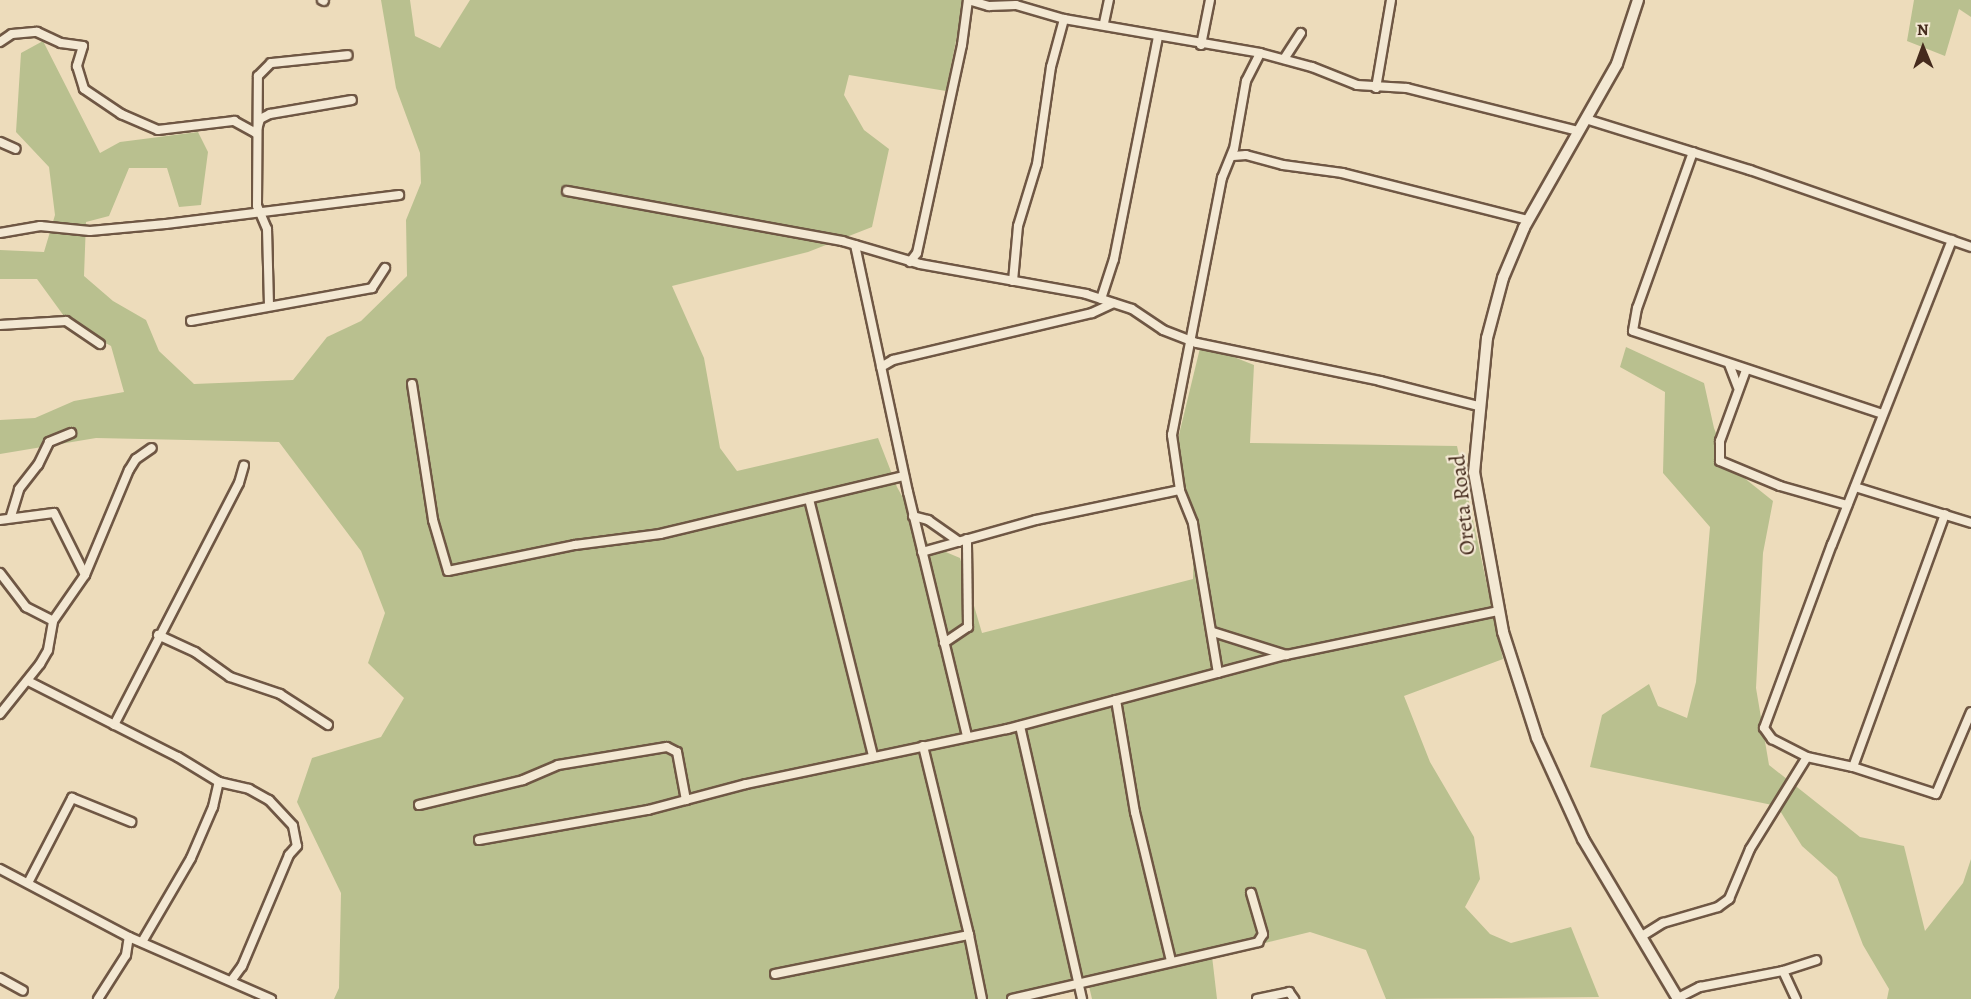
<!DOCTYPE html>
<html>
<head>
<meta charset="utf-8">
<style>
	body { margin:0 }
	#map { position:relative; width:1971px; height:999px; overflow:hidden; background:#eddcbb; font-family:Alegreya,serif }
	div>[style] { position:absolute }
	.green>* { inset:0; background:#b9c08f }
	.roads { filter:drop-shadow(2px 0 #6f5744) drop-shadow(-2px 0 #6f5744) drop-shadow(0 2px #6f5744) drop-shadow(0 -2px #6f5744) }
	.street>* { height:8px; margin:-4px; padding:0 4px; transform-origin:4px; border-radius:4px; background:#f3e8d3 }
	.secondary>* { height:10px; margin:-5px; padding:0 5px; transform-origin:5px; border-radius:5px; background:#f3e8d3 }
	span { translate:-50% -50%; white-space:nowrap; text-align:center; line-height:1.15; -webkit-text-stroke:4.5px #f3e8d3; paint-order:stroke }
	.street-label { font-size:22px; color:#452b1d }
	.north { position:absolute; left:1893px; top:18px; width:60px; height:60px; -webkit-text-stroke:4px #f3e8d3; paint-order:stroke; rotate:359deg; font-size:16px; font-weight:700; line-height:24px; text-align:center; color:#452b1d }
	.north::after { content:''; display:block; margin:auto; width:21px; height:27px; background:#452b1d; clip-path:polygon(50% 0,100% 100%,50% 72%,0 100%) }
</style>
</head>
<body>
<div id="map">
	<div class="green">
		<div style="clip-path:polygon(381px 0,410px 0,415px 36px,440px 48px,470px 0,964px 0,946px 91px,849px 75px,844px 95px,864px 130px,889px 149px,872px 227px,808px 252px,672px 286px,704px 358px,720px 448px,737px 471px,878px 438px,897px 487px,929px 545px,960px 558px,982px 633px,1193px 579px,1194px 524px,1176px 447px,1201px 344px,1254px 365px,1250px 443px,1457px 446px,1503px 659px,1404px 696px,1430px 762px,1474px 837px,1480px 879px,1465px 907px,1490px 934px,1511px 943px,1571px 927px,1599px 997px,1386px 999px,1366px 950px,1310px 932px,1212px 956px,1217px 999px,1092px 999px,1088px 982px,1028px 999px,334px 999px,339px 988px,341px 893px,297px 802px,312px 758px,381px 737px,404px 698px,368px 663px,385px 613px,361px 551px,279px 442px,96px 438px,0 454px,0 420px,35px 418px,74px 401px,124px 392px,111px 346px,69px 323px,37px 279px,0 279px,0 250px,44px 252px,55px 215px,49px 167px,16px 132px,21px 53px,43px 41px,100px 153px,120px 142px,198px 132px,208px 152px,201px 205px,179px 207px,167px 168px,129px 168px,109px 216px,86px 222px,84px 276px,113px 301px,146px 320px,159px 351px,194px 384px,293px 380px,327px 337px,361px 321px,407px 276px,406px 220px,421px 183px,420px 153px,396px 88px)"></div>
		<div style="clip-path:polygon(1914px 0,1971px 0,1971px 17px,1959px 9px,1945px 56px,1907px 41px)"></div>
		<div style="clip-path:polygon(1626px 347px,1704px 383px,1714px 428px,1728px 465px,1773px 501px,1763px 553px,1756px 688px,1769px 765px,1860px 837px,1904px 846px,1925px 931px,1963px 883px,1971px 859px,1971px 999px,1887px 999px,1889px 989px,1863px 945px,1837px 877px,1802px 846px,1777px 806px,1590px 767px,1602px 715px,1649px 684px,1658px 706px,1687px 718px,1696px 682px,1706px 574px,1710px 527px,1663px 473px,1665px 392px,1620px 367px)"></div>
	</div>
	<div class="roads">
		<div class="street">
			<div style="left:322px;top:0;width:2px;rotate:27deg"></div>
			<div style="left:968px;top:0;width:22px;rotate:16deg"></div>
			<div style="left:989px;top:6px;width:27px;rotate:-2deg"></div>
			<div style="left:1016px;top:5px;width:50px;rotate:16.3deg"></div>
			<div style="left:1064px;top:19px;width:199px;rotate:9.8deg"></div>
			<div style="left:1260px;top:53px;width:54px;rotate:15.1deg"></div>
			<div style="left:1312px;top:67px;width:48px;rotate:21.8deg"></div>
			<div style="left:1357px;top:85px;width:50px;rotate:3.4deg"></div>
			<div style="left:1407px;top:88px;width:176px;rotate:14.1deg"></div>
			<div style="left:1104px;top:23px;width:24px;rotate:-78deg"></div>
			<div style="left:0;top:42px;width:14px;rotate:-34deg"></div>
			<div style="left:12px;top:34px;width:25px;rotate:-5deg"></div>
			<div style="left:37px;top:32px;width:26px;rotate:25deg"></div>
			<div style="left:61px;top:43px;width:22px;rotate:8deg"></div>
			<div style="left:83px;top:46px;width:21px;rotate:107deg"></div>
			<div style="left:77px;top:66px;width:24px;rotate:73deg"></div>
			<div style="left:84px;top:89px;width:45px;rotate:34deg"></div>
			<div style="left:121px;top:114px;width:40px;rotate:23.4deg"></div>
			<div style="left:158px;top:130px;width:77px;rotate:-6.8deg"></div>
			<div style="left:234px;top:121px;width:25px;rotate:29deg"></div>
			<div style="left:256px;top:133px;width:15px;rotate:-74deg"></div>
			<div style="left:260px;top:119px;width:11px;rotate:-27deg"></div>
			<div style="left:270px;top:114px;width:83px;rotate:-9.7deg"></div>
			<div style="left:1201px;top:45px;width:46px;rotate:-78.7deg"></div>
			<div style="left:1284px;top:59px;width:31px;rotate:-57deg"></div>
			<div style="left:1376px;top:88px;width:89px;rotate:-80.3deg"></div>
			<div style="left:1586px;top:119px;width:172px;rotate:17.3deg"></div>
			<div style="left:1750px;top:170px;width:234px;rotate:19.2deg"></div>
			<div style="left:0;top:142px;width:17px;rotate:24deg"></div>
			<div style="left:1693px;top:152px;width:166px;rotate:109.7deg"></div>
			<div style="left:1637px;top:308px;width:23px;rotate:100deg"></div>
			<div style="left:1633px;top:331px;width:263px;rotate:18.4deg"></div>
			<div style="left:1233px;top:156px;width:13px;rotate:-4deg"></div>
			<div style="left:1246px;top:155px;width:38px;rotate:15deg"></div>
			<div style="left:1283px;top:165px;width:60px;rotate:7.7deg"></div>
			<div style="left:1342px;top:173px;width:192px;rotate:14.2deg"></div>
			<div style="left:567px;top:191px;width:280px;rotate:10.3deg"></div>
			<div style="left:842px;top:241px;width:81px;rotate:16.4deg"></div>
			<div style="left:920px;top:264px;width:169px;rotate:10.2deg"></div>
			<div style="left:1086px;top:294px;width:48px;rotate:18.1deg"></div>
			<div style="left:1132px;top:309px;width:37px;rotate:34deg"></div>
			<div style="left:1163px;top:330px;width:36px;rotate:21deg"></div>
			<div style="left:1197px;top:343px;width:187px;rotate:11.7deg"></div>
			<div style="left:1380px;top:381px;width:101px;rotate:14.3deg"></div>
			<div style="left:0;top:233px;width:41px;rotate:-9.9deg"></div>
			<div style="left:40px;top:226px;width:50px;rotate:5.7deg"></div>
			<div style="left:90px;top:231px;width:76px;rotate:-5.3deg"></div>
			<div style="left:166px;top:224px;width:235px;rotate:-7.1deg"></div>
			<div style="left:1952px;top:240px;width:327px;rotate:111.5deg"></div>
			<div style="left:1832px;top:544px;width:196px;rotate:110.3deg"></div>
			<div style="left:1764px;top:728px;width:14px;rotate:54deg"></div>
			<div style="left:1772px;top:739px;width:39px;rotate:27deg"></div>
			<div style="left:1807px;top:757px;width:47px;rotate:12.3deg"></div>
			<div style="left:1853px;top:767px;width:87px;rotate:18deg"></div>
			<div style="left:1936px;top:794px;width:89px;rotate:-66.9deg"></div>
			<div style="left:855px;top:245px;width:253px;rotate:77.9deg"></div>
			<div style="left:908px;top:492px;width:250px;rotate:76.4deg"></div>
			<div style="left:910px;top:262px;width:11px;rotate:-52deg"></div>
			<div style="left:917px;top:253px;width:213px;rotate:-77.8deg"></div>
			<div style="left:962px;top:45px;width:45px;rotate:-82.4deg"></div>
			<div style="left:1013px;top:281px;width:55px;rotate:-84.8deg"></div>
			<div style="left:1018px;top:226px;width:65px;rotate:-73deg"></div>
			<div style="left:1037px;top:164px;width:98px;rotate:-81.8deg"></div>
			<div style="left:1051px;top:67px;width:50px;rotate:-74.8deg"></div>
			<div style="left:1101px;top:299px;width:42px;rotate:-72deg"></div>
			<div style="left:1114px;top:259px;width:227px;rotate:-78.8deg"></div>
			<div style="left:269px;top:305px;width:76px;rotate:-91.5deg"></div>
			<div style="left:267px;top:229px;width:25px;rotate:-113deg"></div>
			<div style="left:257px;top:206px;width:130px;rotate:-89.6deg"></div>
			<div style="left:258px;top:76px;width:18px;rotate:-45deg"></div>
			<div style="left:271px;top:63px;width:77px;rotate:-5.9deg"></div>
			<div style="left:191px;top:321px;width:184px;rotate:-10.3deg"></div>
			<div style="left:372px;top:288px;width:24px;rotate:-57deg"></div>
			<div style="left:0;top:325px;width:66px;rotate:-3.5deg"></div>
			<div style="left:66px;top:321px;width:41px;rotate:34.1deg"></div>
			<div style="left:1729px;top:364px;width:25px;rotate:69deg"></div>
			<div style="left:881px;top:367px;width:14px;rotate:-30deg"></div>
			<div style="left:893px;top:360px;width:204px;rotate:-13.3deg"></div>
			<div style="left:1092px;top:313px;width:23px;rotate:-25deg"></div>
			<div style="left:1746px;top:370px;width:76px;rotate:110.1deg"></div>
			<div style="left:1720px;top:441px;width:20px;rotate:90deg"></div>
			<div style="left:1720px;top:461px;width:65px;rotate:22.6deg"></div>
			<div style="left:1780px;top:486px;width:70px;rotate:15.8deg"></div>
			<div style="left:412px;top:384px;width:138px;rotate:81.2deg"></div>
			<div style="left:433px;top:520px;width:53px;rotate:73.6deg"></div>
			<div style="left:448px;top:571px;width:130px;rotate:-11.6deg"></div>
			<div style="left:575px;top:545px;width:86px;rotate:-7.4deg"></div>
			<div style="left:660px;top:534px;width:251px;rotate:-13.4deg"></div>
			<div style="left:1855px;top:487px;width:121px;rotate:17.2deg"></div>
			<div style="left:809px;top:499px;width:265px;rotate:76deg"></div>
			<div style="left:11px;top:516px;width:28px;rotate:-73deg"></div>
			<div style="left:19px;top:489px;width:31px;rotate:-52deg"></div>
			<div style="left:38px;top:465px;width:25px;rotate:-64deg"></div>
			<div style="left:49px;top:442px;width:24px;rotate:-22deg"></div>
			<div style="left:913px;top:516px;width:16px;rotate:15deg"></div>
			<div style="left:928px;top:520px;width:38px;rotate:35deg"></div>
			<div style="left:0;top:520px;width:54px;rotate:-7.4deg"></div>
			<div style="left:54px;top:513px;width:69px;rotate:63.4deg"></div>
			<div style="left:922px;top:552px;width:118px;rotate:-15.7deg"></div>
			<div style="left:1036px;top:520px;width:147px;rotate:-11.8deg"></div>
			<div style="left:0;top:573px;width:43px;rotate:52.6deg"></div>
			<div style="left:26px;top:607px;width:30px;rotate:27deg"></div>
			<div style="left:1213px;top:632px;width:77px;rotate:17.5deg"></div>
			<div style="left:158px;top:635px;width:41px;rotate:24.7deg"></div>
			<div style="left:195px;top:652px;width:43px;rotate:35.5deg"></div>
			<div style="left:230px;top:677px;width:53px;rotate:18.8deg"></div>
			<div style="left:280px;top:694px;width:57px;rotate:32.9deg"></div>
			<div style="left:944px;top:643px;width:29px;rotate:-34deg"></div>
			<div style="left:968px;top:627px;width:88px;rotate:-90.7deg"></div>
			<div style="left:1218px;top:673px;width:152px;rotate:-99.5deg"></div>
			<div style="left:1193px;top:523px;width:35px;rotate:-112deg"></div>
			<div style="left:1180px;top:490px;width:56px;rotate:-98.3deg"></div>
			<div style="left:1172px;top:435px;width:262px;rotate:-79deg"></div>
			<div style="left:1222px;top:178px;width:31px;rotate:-68deg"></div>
			<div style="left:1234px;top:149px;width:69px;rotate:-80deg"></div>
			<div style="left:1246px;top:81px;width:31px;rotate:-63deg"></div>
			<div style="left:28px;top:681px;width:168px;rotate:26.9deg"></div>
			<div style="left:178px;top:757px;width:48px;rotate:31.4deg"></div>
			<div style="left:219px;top:782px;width:31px;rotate:13deg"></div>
			<div style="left:249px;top:789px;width:23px;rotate:29deg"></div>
			<div style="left:269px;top:800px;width:35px;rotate:47deg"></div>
			<div style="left:293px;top:826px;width:20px;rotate:79deg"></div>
			<div style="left:297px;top:846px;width:12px;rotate:132deg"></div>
			<div style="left:289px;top:855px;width:121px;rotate:112.9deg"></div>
			<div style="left:242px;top:966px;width:17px;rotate:126deg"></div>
			<div style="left:1116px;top:700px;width:114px;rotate:80.4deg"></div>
			<div style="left:1135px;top:812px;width:153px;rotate:76.4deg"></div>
			<div style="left:0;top:714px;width:64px;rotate:-51.3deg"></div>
			<div style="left:40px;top:664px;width:16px;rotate:-60deg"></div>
			<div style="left:48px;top:650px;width:29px;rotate:-80deg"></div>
			<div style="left:53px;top:621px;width:56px;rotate:-55.2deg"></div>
			<div style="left:85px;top:575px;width:114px;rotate:-67.3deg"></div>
			<div style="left:129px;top:470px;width:13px;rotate:-58deg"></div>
			<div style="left:136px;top:459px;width:19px;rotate:-35deg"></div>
			<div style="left:114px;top:725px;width:272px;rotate:-62.7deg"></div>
			<div style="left:239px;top:483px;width:18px;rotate:-74deg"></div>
			<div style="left:1020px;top:726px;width:280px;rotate:77.2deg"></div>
			<div style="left:923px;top:746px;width:195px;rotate:76.3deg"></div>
			<div style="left:1853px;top:767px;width:269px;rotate:-70deg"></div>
			<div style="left:419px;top:805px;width:107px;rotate:-13.5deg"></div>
			<div style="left:523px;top:780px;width:38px;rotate:-23deg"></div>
			<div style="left:558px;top:765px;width:110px;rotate:-9.4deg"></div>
			<div style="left:667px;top:747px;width:11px;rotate:27deg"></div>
			<div style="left:677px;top:752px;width:49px;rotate:79.4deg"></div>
			<div style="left:479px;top:840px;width:172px;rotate:-10.1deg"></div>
			<div style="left:648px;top:810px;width:101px;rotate:-14.9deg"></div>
			<div style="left:746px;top:784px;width:267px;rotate:-11.9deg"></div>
			<div style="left:1007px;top:729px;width:289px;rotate:-14.9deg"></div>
			<div style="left:1286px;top:655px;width:217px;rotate:-11.7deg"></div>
			<div style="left:0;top:869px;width:146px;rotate:27.8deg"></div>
			<div style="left:129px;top:937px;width:155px;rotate:23.6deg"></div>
			<div style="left:28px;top:883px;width:96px;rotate:-62.6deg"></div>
			<div style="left:72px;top:798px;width:64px;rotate:22.1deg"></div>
			<div style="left:1642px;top:936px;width:25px;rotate:-32deg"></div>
			<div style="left:1663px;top:923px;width:57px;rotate:-16.2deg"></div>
			<div style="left:1718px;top:907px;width:14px;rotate:-36deg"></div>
			<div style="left:1729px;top:899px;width:54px;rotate:-67.2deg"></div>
			<div style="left:1750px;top:849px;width:108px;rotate:-58.2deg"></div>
			<div style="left:142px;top:942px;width:97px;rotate:-59.7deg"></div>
			<div style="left:191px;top:858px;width:56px;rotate:-66.7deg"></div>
			<div style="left:213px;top:807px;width:26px;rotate:-77deg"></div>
			<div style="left:1783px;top:971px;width:31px;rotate:65deg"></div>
			<div style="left:775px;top:974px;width:198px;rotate:-11.4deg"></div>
			<div style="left:969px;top:935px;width:65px;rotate:78.5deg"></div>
			<div style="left:0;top:978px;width:26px;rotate:29deg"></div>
			<div style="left:1678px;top:998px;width:25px;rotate:-27deg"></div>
			<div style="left:1700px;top:987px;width:85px;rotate:-10.9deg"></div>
			<div style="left:1783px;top:971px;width:35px;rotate:-18deg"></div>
			<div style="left:98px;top:999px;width:52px;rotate:-57.5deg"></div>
			<div style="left:126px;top:955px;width:18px;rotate:-81deg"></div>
			<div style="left:1012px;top:999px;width:253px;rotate:-13deg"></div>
			<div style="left:1258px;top:942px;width:9px;rotate:-58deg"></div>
			<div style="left:1263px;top:934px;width:43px;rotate:-106.3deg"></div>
			<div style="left:1257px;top:999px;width:33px;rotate:-12deg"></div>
			<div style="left:1289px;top:992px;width:9px;rotate:54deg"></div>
		</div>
		<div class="secondary">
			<div style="left:1638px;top:0;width:67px;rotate:108.2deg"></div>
			<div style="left:1617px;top:64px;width:189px;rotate:119.6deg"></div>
			<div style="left:1524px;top:228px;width:54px;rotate:112.8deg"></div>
			<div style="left:1503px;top:278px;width:62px;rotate:104.9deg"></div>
			<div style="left:1487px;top:338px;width:135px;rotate:95.5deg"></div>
			<div style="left:1474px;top:472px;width:163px;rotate:79.7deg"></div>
			<div style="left:1503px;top:632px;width:111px;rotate:72.2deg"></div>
			<div style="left:1537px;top:738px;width:111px;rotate:65.5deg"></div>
			<div style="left:1583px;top:839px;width:186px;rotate:59.3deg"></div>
		</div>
	</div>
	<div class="street-label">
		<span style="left:1463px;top:505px;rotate:-96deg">Oreta Road</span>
	</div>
	<div class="north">N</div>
</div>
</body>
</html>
